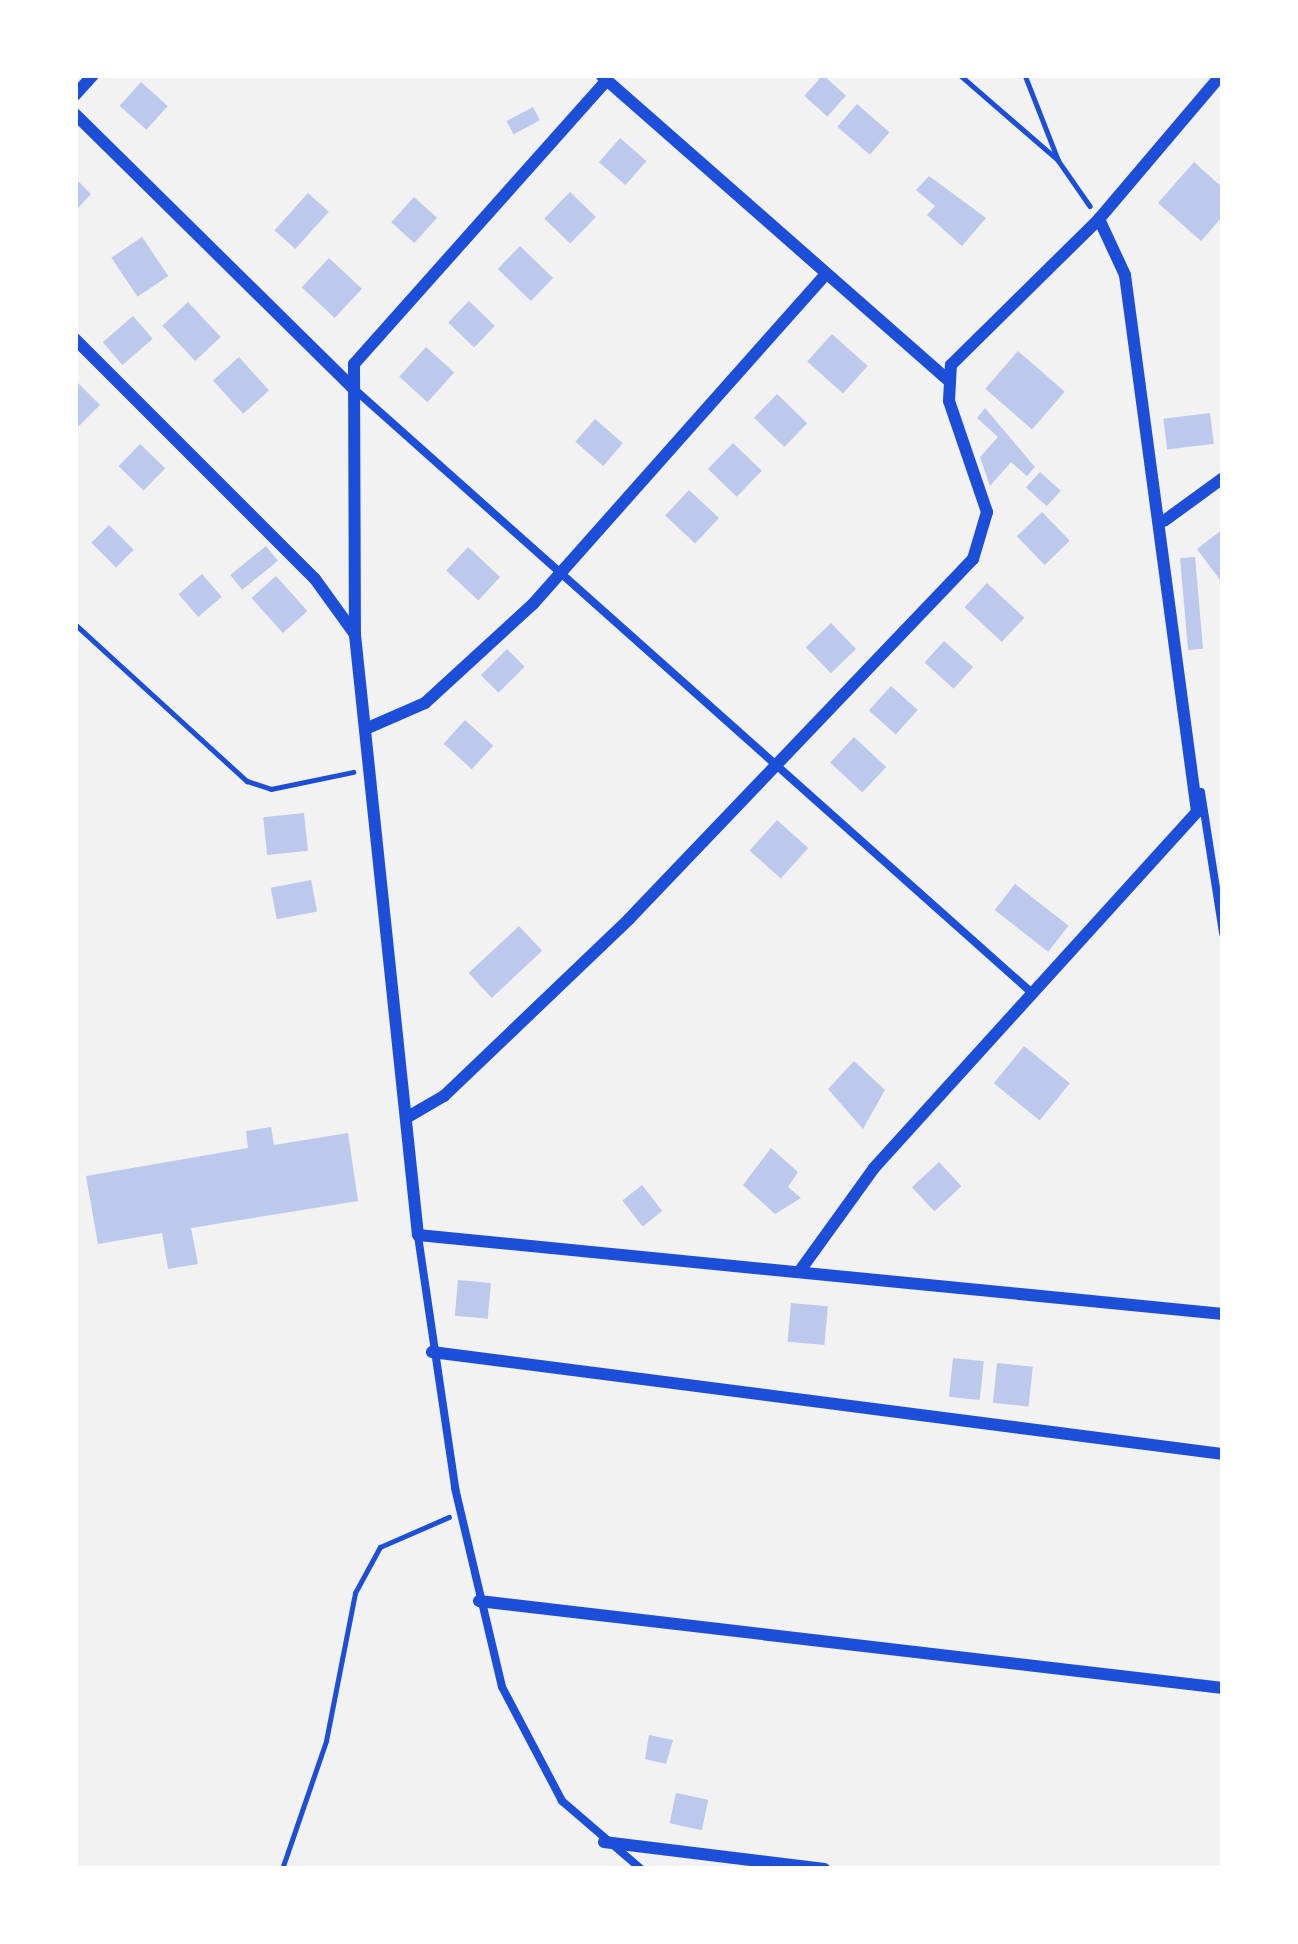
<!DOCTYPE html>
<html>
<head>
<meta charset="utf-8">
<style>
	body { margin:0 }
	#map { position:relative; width:1298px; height:1944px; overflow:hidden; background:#f2f2f2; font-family:"PT Sans",sans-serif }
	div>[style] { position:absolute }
	.building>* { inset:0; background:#bdc9ec; transform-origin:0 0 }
	.path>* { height:4.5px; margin:-2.25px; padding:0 2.25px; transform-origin:2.25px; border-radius:2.25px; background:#1d4ed8 }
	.service>* { height:8px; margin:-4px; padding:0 4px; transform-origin:4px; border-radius:4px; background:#1d4ed8 }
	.minor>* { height:12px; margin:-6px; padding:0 6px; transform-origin:6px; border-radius:6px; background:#1d4ed8 }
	span { translate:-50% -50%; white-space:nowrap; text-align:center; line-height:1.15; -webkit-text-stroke:12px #fff; paint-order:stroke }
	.frame { position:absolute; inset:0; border:78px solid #fff; pointer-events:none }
</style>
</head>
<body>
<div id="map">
	<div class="building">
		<div style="left:823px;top:75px;width:31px;height:28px;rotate:42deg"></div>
		<div style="left:141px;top:82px;width:36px;height:32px;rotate:42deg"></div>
		<div style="left:857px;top:104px;width:43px;height:30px;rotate:41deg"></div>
		<div style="left:533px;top:107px;width:15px;height:30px;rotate:62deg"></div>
		<div style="left:620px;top:138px;width:35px;height:32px;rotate:41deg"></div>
		<div style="clip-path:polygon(1194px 162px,1223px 188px,1223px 216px,1201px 241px,1158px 203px)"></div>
		<div style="clip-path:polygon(929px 176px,986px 218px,962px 246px,927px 215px,935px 206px,916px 190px)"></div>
		<div style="clip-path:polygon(75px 178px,91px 194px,75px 211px)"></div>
		<div style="left:570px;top:192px;width:36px;height:37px;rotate:44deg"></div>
		<div style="left:308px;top:193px;width:28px;height:50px;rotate:42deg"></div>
		<div style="left:414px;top:197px;width:31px;height:34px;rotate:42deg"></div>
		<div style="left:142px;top:237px;width:47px;height:37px;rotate:56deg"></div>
		<div style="left:520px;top:246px;width:46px;height:32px;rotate:44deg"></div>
		<div style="left:329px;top:258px;width:45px;height:40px;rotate:43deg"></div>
		<div style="left:469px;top:301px;width:36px;height:30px;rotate:44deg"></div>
		<div style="left:188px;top:302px;width:48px;height:35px;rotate:47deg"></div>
		<div style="left:133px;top:316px;width:30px;height:40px;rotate:49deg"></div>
		<div style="left:832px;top:334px;width:48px;height:37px;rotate:42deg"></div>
		<div style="left:426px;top:347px;width:38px;height:40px;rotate:42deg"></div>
		<div style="left:1018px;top:351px;width:62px;height:50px;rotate:41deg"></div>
		<div style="left:239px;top:357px;width:45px;height:35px;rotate:48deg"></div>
		<div style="clip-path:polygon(75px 380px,100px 405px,79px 426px,75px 422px)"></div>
		<div style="left:777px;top:394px;width:42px;height:33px;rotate:44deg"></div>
		<div style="clip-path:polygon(985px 408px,1035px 467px,1027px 476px,1011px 462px,990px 486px,980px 457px,998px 437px,977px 418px)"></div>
		<div style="left:1210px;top:413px;width:31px;height:47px;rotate:83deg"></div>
		<div style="left:595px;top:419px;width:37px;height:30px;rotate:41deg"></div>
		<div style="left:733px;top:443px;width:40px;height:36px;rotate:44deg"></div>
		<div style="left:140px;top:444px;width:35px;height:31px;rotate:44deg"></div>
		<div style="left:1040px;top:472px;width:28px;height:21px;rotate:42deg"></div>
		<div style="left:689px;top:490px;width:41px;height:35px;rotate:43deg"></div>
		<div style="left:1042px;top:512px;width:40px;height:35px;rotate:46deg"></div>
		<div style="left:109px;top:525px;width:35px;height:25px;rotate:45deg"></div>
		<div style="clip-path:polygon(1223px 529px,1223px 584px,1197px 549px)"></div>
		<div style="left:266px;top:546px;width:19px;height:46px;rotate:51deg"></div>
		<div style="left:468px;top:547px;width:44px;height:32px;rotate:43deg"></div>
		<div style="left:1195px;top:557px;width:92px;height:15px;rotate:85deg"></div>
		<div style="left:202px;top:574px;width:30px;height:31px;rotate:49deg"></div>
		<div style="left:276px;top:576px;width:47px;height:33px;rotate:48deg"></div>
		<div style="left:987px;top:583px;width:51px;height:33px;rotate:43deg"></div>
		<div style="left:831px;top:623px;width:36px;height:35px;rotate:46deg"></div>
		<div style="left:944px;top:641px;width:39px;height:29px;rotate:42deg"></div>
		<div style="left:507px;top:649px;width:25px;height:37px;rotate:45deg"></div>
		<div style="left:891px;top:686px;width:36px;height:33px;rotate:42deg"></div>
		<div style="left:465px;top:720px;width:38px;height:32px;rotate:42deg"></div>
		<div style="left:854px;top:737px;width:44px;height:35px;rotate:43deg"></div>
		<div style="left:304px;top:813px;width:38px;height:41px;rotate:84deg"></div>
		<div style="left:777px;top:820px;width:42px;height:41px;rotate:42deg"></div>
		<div style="left:311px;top:880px;width:32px;height:41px;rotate:79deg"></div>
		<div style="left:1015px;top:884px;width:68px;height:33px;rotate:38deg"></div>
		<div style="left:519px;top:926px;width:34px;height:69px;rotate:47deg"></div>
		<div style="left:1024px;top:1046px;width:59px;height:48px;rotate:39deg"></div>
		<div style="clip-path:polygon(854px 1061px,885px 1090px,863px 1129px,828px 1089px)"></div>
		<div style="clip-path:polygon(271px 1127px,274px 1145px,348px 1133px,358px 1201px,191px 1228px,198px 1264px,168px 1269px,162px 1233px,98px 1244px,86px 1176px,248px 1148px,246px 1131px)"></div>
		<div style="clip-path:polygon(771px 1148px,798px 1172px,788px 1187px,801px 1198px,775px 1214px,743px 1185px)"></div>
		<div style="left:939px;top:1162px;width:33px;height:37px;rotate:47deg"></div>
		<div style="left:642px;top:1185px;width:33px;height:25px;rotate:52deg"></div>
		<div style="left:458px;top:1280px;width:33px;height:36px;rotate:5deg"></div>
		<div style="left:791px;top:1303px;width:37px;height:39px;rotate:5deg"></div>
		<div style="left:953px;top:1358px;width:31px;height:39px;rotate:6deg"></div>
		<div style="left:997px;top:1363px;width:36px;height:40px;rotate:6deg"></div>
		<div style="clip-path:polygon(649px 1735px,673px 1740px,666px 1764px,645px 1759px)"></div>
		<div style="left:676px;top:1793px;width:33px;height:31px;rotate:12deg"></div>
	</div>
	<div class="path">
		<div style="left:960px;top:75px;width:130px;rotate:40.9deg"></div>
		<div style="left:1058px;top:160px;width:56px;rotate:55.2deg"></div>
		<div style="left:1025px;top:75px;width:90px;rotate:68.6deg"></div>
		<div style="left:75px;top:624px;width:233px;rotate:42.4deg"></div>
		<div style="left:247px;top:781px;width:25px;rotate:18deg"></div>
		<div style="left:271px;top:789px;width:84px;rotate:-11.7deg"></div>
		<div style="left:282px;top:1869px;width:135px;rotate:-71deg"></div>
		<div style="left:326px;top:1741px;width:151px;rotate:-78.9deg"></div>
		<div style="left:355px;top:1593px;width:52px;rotate:-61.5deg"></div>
		<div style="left:380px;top:1547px;width:75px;rotate:-23.5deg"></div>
	</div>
	<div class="service">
		<div style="left:353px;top:388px;width:908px;rotate:41.7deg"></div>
		<div style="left:1201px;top:792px;width:143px;rotate:81.1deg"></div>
		<div style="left:418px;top:1236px;width:255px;rotate:81.6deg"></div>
		<div style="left:455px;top:1488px;width:204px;rotate:76.7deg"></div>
		<div style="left:502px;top:1687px;width:129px;rotate:62.2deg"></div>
		<div style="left:562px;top:1801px;width:104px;rotate:40.7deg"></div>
	</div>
	<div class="minor">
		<div style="left:602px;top:76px;width:459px;rotate:41.3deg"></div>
		<div style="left:607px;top:80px;width:380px;rotate:131.7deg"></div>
		<div style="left:354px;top:364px;width:271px;rotate:89.8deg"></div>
		<div style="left:355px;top:635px;width:603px;rotate:84.01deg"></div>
		<div style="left:418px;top:1235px;width:809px;rotate:5.6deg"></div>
		<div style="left:75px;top:95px;width:27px;rotate:-48deg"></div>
		<div style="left:75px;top:114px;width:389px;rotate:44.6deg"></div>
		<div style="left:75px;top:339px;width:339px;rotate:45deg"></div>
		<div style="left:315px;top:579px;width:67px;rotate:54.2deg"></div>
		<div style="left:1164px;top:521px;width:73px;rotate:-36.1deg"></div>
		<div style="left:370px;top:727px;width:60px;rotate:-23.6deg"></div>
		<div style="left:425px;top:703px;width:147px;rotate:-42.5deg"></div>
		<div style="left:533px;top:604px;width:436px;rotate:-48.4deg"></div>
		<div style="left:406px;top:1118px;width:44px;rotate:-30.1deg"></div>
		<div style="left:444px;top:1096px;width:256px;rotate:-43.7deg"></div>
		<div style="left:629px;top:919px;width:498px;rotate:-46.3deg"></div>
		<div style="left:973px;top:559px;width:49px;rotate:-73.4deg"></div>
		<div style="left:987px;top:512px;width:117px;rotate:-108.9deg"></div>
		<div style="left:949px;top:401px;width:36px;rotate:-87deg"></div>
		<div style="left:951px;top:365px;width:208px;rotate:-44.6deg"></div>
		<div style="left:1099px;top:219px;width:189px;rotate:-49.7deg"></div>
		<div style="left:799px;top:1272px;width:128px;rotate:-54.2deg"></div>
		<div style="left:874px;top:1168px;width:481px;rotate:-47.8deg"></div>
		<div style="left:1197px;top:812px;width:542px;rotate:-97.64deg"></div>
		<div style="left:1125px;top:275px;width:62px;rotate:-114.9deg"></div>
		<div style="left:432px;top:1352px;width:798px;rotate:7.35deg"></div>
		<div style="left:479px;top:1601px;width:749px;rotate:6.67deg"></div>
		<div style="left:604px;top:1842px;width:222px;rotate:7deg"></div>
	</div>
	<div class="frame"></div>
</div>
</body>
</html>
